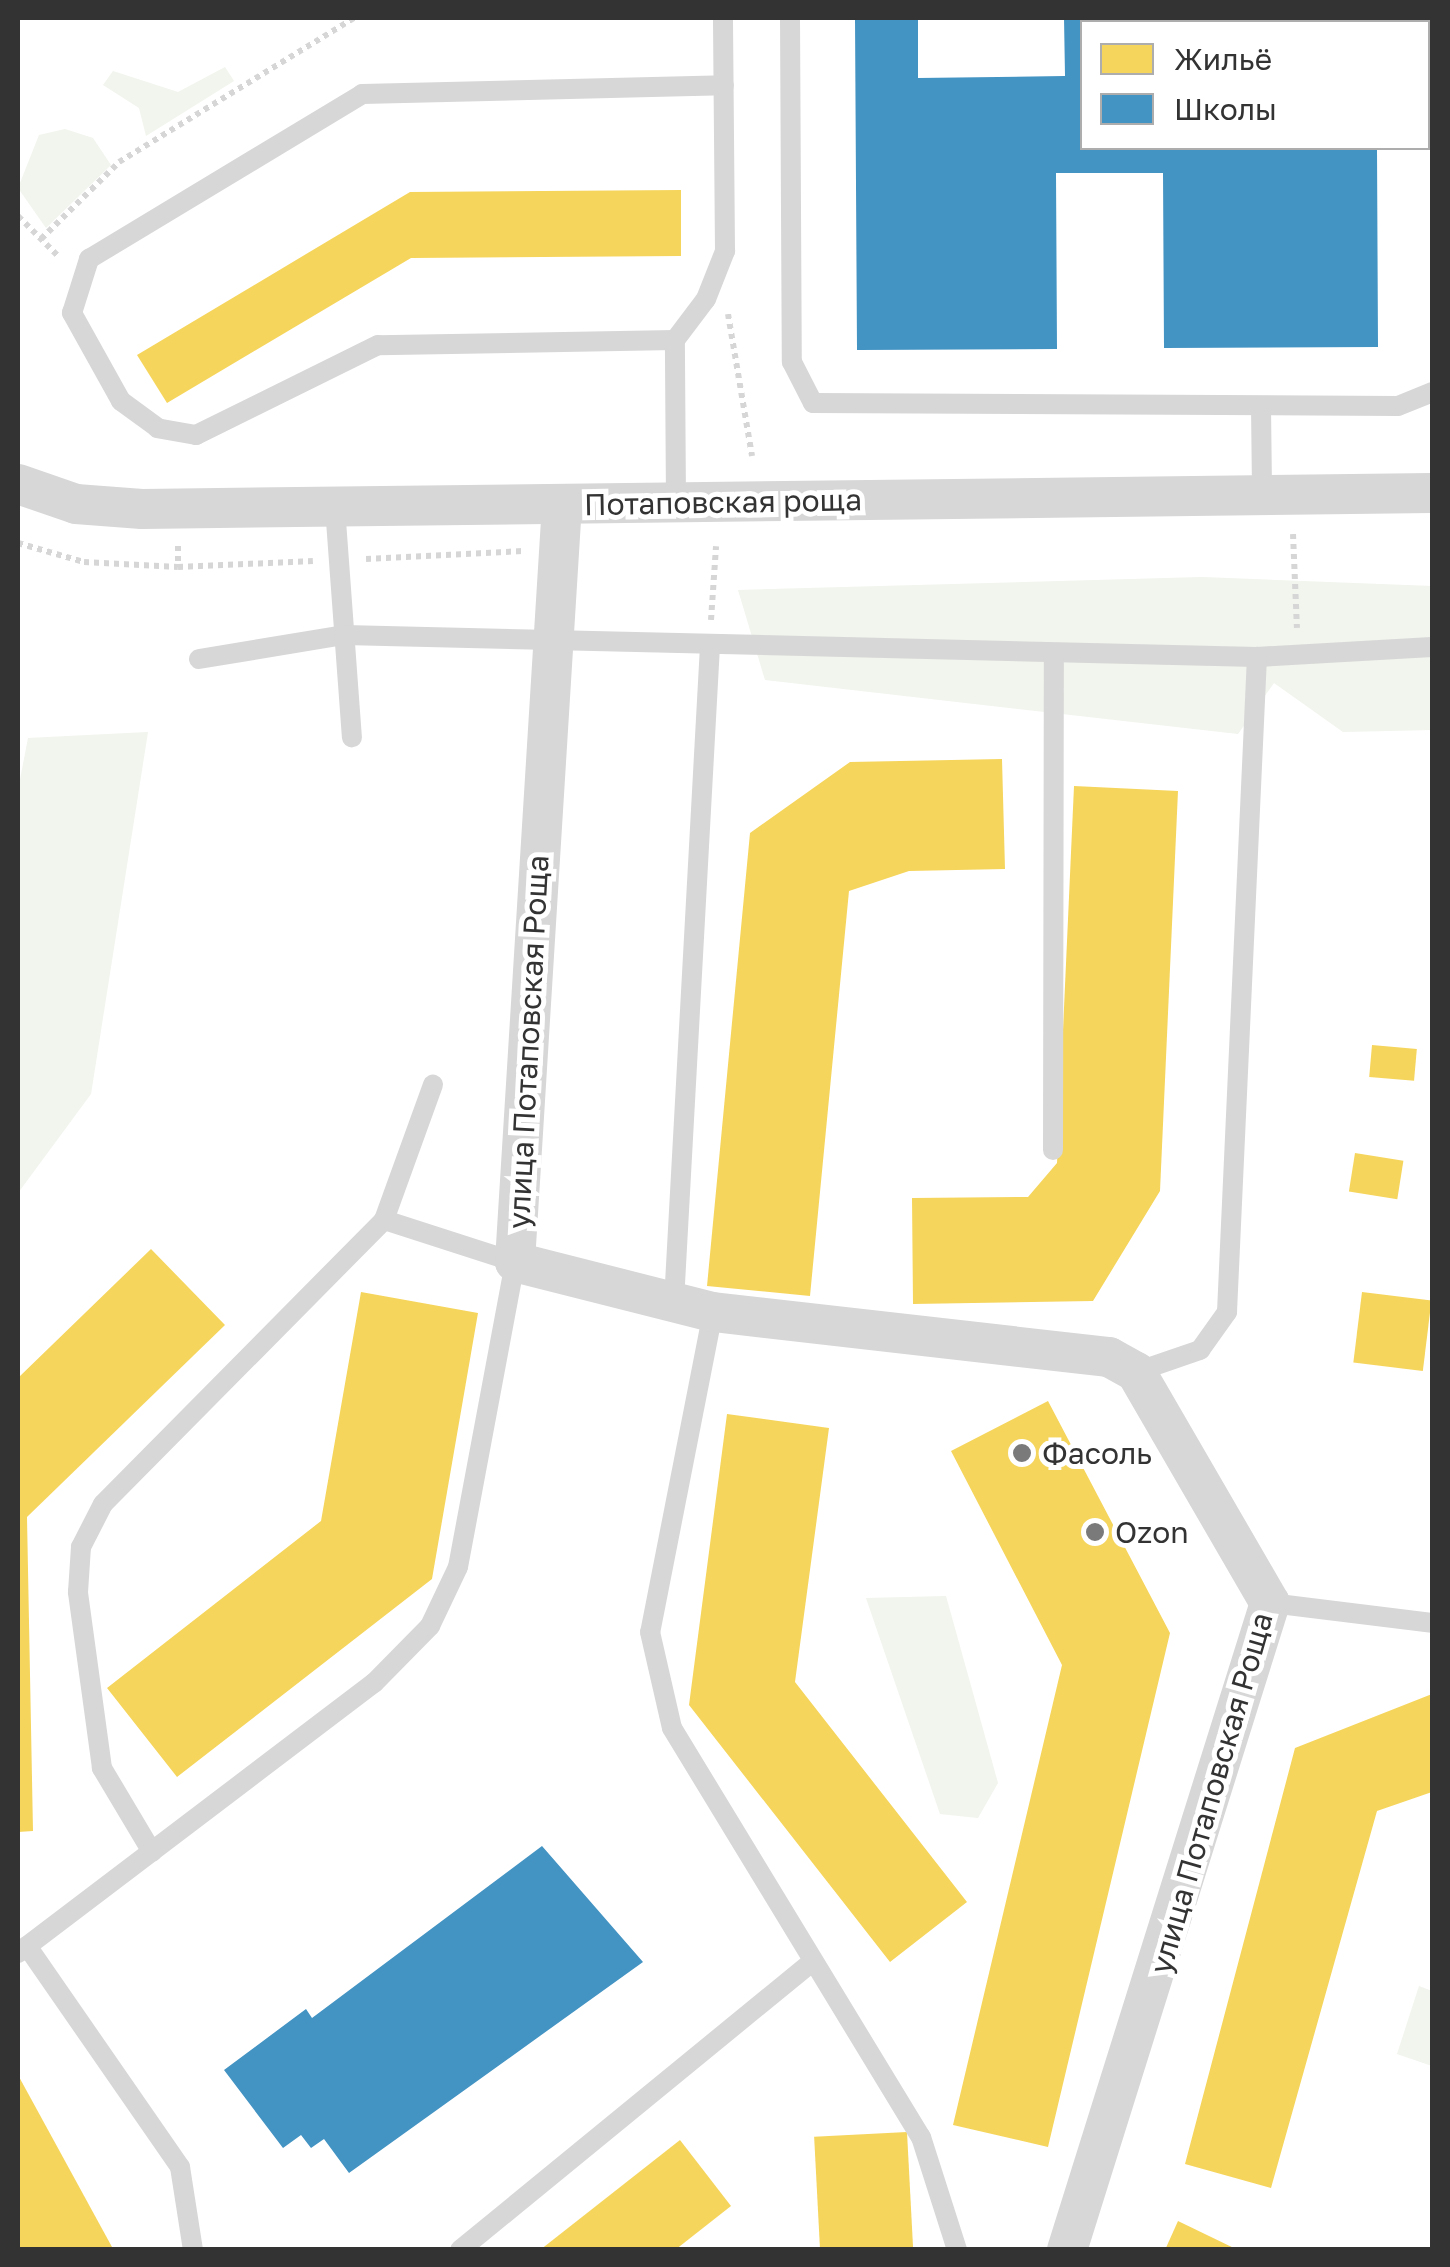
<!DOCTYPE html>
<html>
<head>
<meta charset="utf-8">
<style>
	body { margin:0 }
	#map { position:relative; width:1450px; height:2267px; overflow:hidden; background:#fff; font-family:"Golos Text",sans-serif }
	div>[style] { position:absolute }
	.green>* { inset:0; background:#f1f5ed }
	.homes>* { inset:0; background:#f6d55c; transform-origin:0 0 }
	.schools>* { inset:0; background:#4393c3; transform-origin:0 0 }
	.path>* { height:6px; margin-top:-3px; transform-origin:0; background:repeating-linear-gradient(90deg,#d6d6d6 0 5px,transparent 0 10px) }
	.lane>* { height:20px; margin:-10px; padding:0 10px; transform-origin:10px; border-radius:10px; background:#d7d7d7 }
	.street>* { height:40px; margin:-20px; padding:0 20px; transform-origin:20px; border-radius:20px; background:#d7d7d7 }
	.dots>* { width:28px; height:28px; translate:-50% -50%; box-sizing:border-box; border:5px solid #fff; border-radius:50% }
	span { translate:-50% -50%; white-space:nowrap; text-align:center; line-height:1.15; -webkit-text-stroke:10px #fff; paint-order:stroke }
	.street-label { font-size:30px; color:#333 }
	.poi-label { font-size:30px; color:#333 }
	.left { translate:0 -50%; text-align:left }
	.frame { position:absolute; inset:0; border:20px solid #333; pointer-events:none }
	.legend { position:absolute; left:1080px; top:20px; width:350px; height:130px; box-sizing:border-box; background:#fff; border:2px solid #adadad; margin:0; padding:12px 18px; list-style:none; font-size:30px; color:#333 }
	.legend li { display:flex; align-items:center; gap:20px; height:50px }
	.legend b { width:50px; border:2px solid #adadad }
</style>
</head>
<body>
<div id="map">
	<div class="green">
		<div style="clip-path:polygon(225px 67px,234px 81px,146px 136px,139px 108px,103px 85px,113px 71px,178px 92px)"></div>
		<div style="clip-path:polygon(65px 129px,93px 138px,111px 165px,46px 228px,18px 188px,39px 135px)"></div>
		<div style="clip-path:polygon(1202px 577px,1432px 586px,1432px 730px,1343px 732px,1274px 683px,1238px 734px,765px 680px,738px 590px)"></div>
		<div style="clip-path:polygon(148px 732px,91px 1094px,18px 1193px,18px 790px,28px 738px)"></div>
		<div style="clip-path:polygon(946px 1596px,998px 1783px,978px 1818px,940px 1814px,866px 1598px)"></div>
		<div style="clip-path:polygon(1419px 1986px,1432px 1991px,1432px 2066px,1397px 2054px)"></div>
	</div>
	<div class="homes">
		<div style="clip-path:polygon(681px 190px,681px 256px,411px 258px,167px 403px,137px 355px,410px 192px)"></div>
		<div style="clip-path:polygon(1002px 759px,1005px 869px,909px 871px,849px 891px,810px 1296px,707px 1286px,750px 833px,850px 762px)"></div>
		<div style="clip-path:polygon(1074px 786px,1178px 791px,1160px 1191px,1093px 1301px,913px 1304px,912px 1198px,1028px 1197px,1057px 1163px)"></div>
		<div style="left:1372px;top:1045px;width:45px;height:32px;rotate:5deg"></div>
		<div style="left:1355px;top:1153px;width:49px;height:39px;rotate:9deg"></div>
		<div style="clip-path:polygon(151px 1249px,225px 1325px,27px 1517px,33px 1831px,18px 1832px,18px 1378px)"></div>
		<div style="clip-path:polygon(361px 1292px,478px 1313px,432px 1579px,177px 1777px,107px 1688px,321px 1521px)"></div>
		<div style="left:1362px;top:1292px;width:70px;height:71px;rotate:7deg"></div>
		<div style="clip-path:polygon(1048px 1401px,1170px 1633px,1048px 2147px,953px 2125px,1062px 1665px,951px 1451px)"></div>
		<div style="clip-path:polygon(727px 1414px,829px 1428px,795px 1682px,967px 1902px,890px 1962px,689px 1705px)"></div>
		<div style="clip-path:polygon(1432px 1694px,1432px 1792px,1377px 1811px,1271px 2188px,1185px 2164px,1295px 1748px)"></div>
		<div style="clip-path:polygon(18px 2075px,112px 2247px,112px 2250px,18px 2250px)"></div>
		<div style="left:907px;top:2132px;width:118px;height:93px;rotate:87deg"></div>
		<div style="clip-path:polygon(680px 2140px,731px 2206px,675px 2250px,540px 2250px)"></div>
		<div style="clip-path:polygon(1178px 2221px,1238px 2250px,1165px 2250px)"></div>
	</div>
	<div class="schools">
		<div style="clip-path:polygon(855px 18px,918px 18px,918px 78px,1065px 76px,1064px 18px,1174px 18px,1082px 22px,1082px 148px,1377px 148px,1378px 347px,1164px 348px,1163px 173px,1056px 173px,1057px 349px,857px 350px)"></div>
		<div style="left:1320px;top:18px;width:56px;height:4px"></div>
		<div style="clip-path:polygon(542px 1846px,643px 1962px,349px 2173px,324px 2139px,311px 2148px,301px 2135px,283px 2148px,224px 2070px,306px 2009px,312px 2018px)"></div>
	</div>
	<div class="path">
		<div style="left:18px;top:216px;width:59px;rotate:45deg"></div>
		<div style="left:41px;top:239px;width:110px;rotate:-44.6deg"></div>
		<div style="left:119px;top:162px;width:276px;rotate:-31.5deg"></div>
		<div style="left:728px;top:314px;width:144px;rotate:80.4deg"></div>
		<div style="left:1293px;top:534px;width:94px;rotate:87.6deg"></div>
		<div style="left:18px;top:543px;width:69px;rotate:16.1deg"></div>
		<div style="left:84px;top:562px;width:94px;rotate:3deg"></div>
		<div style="left:178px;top:546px;width:21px;rotate:90deg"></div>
		<div style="left:178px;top:567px;width:135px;rotate:-2.5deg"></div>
		<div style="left:366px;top:559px;width:157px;rotate:-2.9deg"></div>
		<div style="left:711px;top:620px;width:74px;rotate:-86.1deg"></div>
	</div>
	<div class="lane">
		<div style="left:790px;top:18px;width:344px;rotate:89.7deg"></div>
		<div style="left:792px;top:362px;width:46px;rotate:62.9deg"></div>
		<div style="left:813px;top:403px;width:585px;rotate:0.29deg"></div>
		<div style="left:1398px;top:406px;width:37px;rotate:-22deg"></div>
		<div style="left:675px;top:340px;width:297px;rotate:179deg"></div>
		<div style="left:378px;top:345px;width:203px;rotate:153.7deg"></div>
		<div style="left:196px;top:435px;width:39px;rotate:-170deg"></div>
		<div style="left:158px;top:428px;width:46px;rotate:-143.9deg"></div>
		<div style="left:121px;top:401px;width:101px;rotate:-119.1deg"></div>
		<div style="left:72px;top:313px;width:57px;rotate:-72.5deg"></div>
		<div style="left:89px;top:259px;width:319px;rotate:-31.1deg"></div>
		<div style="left:362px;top:94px;width:362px;rotate:-1.4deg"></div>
		<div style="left:1261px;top:407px;width:88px;rotate:89.3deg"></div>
		<div style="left:676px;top:502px;width:162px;rotate:-90.4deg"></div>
		<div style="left:675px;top:340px;width:51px;rotate:-52.9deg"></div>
		<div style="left:706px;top:299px;width:52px;rotate:-68.4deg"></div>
		<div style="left:725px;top:251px;width:233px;rotate:-90.5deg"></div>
		<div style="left:335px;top:507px;width:231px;rotate:85.8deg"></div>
		<div style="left:199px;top:659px;width:147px;rotate:-9.4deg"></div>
		<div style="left:344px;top:635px;width:913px;rotate:1.38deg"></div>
		<div style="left:1257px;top:657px;width:175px;rotate:-3.3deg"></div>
		<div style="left:1053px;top:1150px;width:496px;rotate:-89.9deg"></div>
		<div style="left:674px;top:1302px;width:657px;rotate:-86.86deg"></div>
		<div style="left:713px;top:1312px;width:326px;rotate:101.1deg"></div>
		<div style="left:650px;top:1632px;width:98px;rotate:77.1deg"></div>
		<div style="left:672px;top:1728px;width:479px;rotate:58.7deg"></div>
		<div style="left:921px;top:2137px;width:119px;rotate:72.3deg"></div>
		<div style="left:1136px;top:1372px;width:68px;rotate:-19deg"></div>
		<div style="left:1200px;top:1350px;width:47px;rotate:-54.6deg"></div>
		<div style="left:1227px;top:1312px;width:656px;rotate:-87.38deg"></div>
		<div style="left:1270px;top:1603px;width:163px;rotate:7deg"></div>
		<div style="left:152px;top:1852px;width:98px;rotate:-120.8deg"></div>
		<div style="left:102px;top:1768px;width:178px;rotate:-97.8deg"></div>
		<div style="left:78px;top:1592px;width:45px;rotate:-86.2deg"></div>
		<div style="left:81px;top:1547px;width:48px;rotate:-62.9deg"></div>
		<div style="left:103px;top:1504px;width:400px;rotate:-45.3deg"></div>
		<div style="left:384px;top:1220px;width:144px;rotate:-70.1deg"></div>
		<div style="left:27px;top:1946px;width:269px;rotate:55.3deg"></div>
		<div style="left:180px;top:2167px;width:84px;rotate:81.1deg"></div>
		<div style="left:18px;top:1953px;width:447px;rotate:-37.2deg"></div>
		<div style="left:374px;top:1683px;width:80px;rotate:-45.5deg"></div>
		<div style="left:430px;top:1626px;width:65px;rotate:-64.6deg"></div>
		<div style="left:458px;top:1567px;width:310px;rotate:-79.4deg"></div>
		<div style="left:515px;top:1262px;width:138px;rotate:-162.2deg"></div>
		<div style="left:460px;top:2250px;width:456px;rotate:-39.3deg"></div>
	</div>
	<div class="street">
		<div style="left:18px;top:484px;width:61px;rotate:19deg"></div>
		<div style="left:76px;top:504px;width:66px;rotate:4.3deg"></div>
		<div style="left:142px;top:509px;width:1290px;rotate:-0.71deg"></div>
		<div style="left:562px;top:504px;width:759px;rotate:93.55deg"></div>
		<div style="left:515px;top:1262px;width:204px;rotate:14.2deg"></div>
		<div style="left:713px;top:1312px;width:399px;rotate:6.5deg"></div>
		<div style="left:1109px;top:1357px;width:31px;rotate:29deg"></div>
		<div style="left:1136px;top:1372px;width:267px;rotate:59.9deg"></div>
		<div style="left:1270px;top:1603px;width:678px;rotate:107.42deg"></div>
	</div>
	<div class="dots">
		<div style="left:1022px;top:1453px;background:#7a7a7a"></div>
		<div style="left:1095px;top:1532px;background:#7a7a7a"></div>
	</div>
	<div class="street-label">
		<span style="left:723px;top:502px;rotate:-1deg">Потаповская роща</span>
		<span style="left:528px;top:1042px;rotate:-87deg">улица Потаповская Роща</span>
		<span style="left:1211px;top:1793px;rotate:-74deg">улица Потаповская Роща</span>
	</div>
	<div class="poi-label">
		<span class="left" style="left:1042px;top:1453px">Фасоль</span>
		<span class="left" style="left:1115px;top:1532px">Ozon</span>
	</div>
	<div class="frame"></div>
	<ul class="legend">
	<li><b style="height:28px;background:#f6d55c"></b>Жильё</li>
	<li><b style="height:28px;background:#4393c3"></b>Школы</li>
	</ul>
</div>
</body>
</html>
